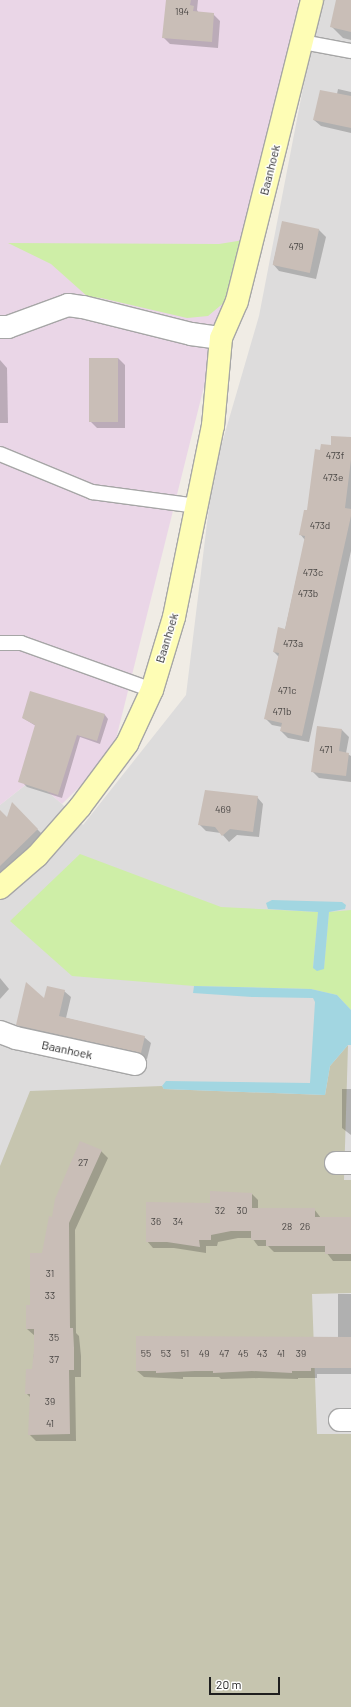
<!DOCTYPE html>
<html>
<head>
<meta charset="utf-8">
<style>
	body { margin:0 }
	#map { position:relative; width:351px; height:1707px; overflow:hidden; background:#f0ece5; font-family:Barlow,sans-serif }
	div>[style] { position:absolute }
	.residential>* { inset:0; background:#dddcdc }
	.industrial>* { inset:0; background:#ead6e7 }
	.construction>* { inset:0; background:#c6c5af }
	.grass>* { inset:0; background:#ceeea7 }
	.water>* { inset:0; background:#a2d6e1 }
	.shadow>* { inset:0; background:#0003 }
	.building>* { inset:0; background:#c9beb7; transform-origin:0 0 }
	.roads { filter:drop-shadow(1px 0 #a6a6a6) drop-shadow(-1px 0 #a6a6a6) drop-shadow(0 1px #a6a6a6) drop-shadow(0 -1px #a6a6a6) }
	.lane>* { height:14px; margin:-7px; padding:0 7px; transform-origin:7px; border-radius:7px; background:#fff }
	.street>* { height:22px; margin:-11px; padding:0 11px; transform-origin:11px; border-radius:11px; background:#fff }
	.secondary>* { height:22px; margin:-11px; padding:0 11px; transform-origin:11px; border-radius:11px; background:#fefdb5 }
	span { translate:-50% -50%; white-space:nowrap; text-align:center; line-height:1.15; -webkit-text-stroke:3px #fff; paint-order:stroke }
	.number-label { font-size:10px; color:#4a4745 }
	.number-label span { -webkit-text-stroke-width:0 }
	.street-label { font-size:12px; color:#1f1f1f }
	.scale { position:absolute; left:209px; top:1677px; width:71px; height:18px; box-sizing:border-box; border:2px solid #1f1f1f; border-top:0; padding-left:5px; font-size:12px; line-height:14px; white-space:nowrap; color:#1f1f1f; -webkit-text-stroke:3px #fff; paint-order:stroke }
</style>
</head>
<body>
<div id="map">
	<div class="residential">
		<div style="clip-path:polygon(320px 0,351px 0,351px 1707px,0 1707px,0 805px,33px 779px,62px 804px,83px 825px,186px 695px,213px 474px,259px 316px)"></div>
	</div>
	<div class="industrial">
		<div style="clip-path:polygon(0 0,298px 0,298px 10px,112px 755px,62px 804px,33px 779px,0 805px)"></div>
	</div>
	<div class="construction">
		<div style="clip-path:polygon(348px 1045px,344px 1180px,351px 1180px,351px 1293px,312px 1294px,317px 1434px,351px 1434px,351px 1707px,0 1707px,0 1166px,30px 1091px,162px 1086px,164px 1089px,325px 1095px,330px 1066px)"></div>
	</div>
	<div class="grass">
		<div style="clip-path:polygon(250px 239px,226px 301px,208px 316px,187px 318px,101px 298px,88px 297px,51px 264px,8px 243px,219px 244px)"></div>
		<div style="clip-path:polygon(80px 854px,221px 907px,318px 912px,313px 968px,324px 967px,329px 912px,351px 910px,351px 1010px,337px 995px,311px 989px,194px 986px,72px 976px,10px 921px)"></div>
	</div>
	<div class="water">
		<div style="clip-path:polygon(272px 900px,342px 902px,346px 905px,345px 909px,329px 912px,324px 969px,317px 971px,313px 968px,318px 912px,268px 909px,266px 903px)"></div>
		<div style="clip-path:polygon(194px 986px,311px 989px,337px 995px,351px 1010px,351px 1045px,348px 1045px,330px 1066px,325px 1095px,164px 1089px,162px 1086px,166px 1081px,310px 1083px,315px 1002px,313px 998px,252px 997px,193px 993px)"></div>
	</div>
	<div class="shadow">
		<div style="clip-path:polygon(167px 0,198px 0,197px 10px,199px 13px,213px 14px,220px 21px,218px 48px,170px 44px,163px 37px)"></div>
		<div style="clip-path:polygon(337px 0,351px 0,351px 40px,343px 38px,331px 26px)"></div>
		<div style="clip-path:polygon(338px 89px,351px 92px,351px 133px,321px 126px,314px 120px,337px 94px)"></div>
		<div style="clip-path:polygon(283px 222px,319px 230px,326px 237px,316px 279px,279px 271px,273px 264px)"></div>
		<div style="clip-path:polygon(118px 358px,125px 365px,125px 428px,97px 428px,90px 421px)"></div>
		<div style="clip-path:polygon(0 360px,7px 368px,8px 423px,0 423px)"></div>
		<div style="clip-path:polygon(351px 438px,351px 551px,309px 742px,288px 738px,281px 731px,282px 727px,272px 725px,265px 718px,279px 657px,274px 652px,285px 630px,305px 540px,300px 534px,308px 512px,321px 451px)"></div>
		<div style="clip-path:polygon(105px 715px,108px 719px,100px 744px,80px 737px,62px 798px,27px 787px,24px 784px,36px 726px,23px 718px)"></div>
		<div style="clip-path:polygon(318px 727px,342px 730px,349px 737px,346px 753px,351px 756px,351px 782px,319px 778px,312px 771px)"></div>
		<div style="clip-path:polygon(257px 797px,263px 804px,259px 837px,237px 835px,229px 842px,221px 833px,206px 831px,199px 824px)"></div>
		<div style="clip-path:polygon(12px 804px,44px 836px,0 879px,0 844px)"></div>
		<div style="clip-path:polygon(0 978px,9px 989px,0 999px)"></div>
		<div style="clip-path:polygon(64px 991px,71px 997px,66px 1018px,144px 1037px,151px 1043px,147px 1059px,24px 1031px,17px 1024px,45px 1000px)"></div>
		<div style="clip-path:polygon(342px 1089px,351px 1089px,351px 1135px,342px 1128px)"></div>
		<div style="clip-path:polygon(101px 1151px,108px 1158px,75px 1230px,76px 1333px,79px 1336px,81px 1356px,81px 1377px,75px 1377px,76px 1441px,36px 1441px,29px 1434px,31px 1398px,26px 1393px,33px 1370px,35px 1336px,27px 1329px,27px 1306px,31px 1306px,43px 1254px,53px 1218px)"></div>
		<div style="clip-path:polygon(252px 1194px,258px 1200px,258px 1209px,314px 1209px,321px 1218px,351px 1218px,351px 1261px,333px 1261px,326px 1252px,274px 1252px,268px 1246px,258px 1246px,252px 1238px,238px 1238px,218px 1242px,217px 1246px,206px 1246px,206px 1253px,174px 1248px,153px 1248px,147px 1241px,211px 1204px)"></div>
		<div style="clip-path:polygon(338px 1294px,351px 1294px,351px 1374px,317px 1374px,317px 1378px,298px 1378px,298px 1379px,259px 1378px,221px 1379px,219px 1377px,183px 1377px,183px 1379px,144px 1377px,137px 1371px,338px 1338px)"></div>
	</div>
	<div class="building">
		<div style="clip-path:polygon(166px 0,191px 0,190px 5px,194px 6px,193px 11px,214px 13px,212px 42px,162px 38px)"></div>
		<div style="clip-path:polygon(336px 0,351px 0,351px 32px,330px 27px)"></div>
		<div style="clip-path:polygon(320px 90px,351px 96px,351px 128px,313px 120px)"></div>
		<div style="left:282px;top:221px;width:38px;height:45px;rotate:12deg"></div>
		<div style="left:89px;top:358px;width:29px;height:64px"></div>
		<div style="clip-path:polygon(331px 436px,351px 437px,351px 460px,345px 508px,351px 509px,351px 516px,302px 736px,280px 731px,282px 723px,264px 719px,279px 653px,273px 652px,278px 627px,285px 629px,305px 536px,299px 535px,304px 510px,307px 510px,315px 449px,320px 450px,321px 444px,331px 445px)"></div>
		<div style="clip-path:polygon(30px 691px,105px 714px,97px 741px,77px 735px,58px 795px,18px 782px,35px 725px,22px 718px)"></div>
		<div style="clip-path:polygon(317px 726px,342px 729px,339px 751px,349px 753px,346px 776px,311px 772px)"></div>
		<div style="clip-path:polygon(205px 790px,258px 796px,253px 832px,230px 829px,222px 836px,215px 827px,198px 825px)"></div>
		<div style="clip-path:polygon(12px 802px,38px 829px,0 866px,0 810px,7px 817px)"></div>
		<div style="clip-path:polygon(26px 982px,44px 998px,47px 986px,65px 990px,59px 1016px,145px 1036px,141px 1053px,16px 1025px)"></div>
		<div style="clip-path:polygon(80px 1141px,102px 1150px,69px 1223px,70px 1328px,73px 1328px,74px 1348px,74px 1370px,69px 1370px,70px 1434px,28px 1435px,30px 1394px,25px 1394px,26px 1369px,32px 1369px,34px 1349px,34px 1329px,26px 1329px,26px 1305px,30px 1305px,30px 1253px,42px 1253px,49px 1216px,52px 1217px,55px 1199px)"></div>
		<div style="clip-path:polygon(210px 1191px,252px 1193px,252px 1208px,315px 1208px,315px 1217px,351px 1217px,351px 1254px,325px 1254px,325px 1246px,266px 1246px,266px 1240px,251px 1240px,251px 1231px,231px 1231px,211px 1235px,211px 1240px,199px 1240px,200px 1247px,167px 1242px,146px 1242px,146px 1202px,210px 1203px)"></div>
		<div style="clip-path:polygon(136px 1336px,351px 1337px,351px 1368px,311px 1368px,311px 1371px,292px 1371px,292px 1373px,252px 1371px,213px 1373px,213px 1371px,195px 1371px,156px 1373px,156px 1371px,136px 1371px)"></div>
	</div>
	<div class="roads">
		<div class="lane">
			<div style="left:302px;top:42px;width:50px;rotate:10.4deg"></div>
			<div style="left:0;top:454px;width:100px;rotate:22.4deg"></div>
			<div style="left:92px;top:492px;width:106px;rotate:7.6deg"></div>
			<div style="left:0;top:643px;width:21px"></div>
			<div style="left:21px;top:643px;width:139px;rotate:19.7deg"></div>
		</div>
		<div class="street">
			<div style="left:0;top:327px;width:8px"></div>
			<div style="left:8px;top:327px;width:64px;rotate:-20.1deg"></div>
			<div style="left:68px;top:305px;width:15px;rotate:8deg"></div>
			<div style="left:83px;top:307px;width:111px;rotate:14deg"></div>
			<div style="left:191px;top:334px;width:30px;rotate:8deg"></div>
			<div style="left:0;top:1032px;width:17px;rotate:21deg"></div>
			<div style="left:16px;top:1038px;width:122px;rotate:12.3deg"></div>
			<div style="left:336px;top:1163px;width:15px"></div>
			<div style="left:340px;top:1420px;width:11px"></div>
		</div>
		<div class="secondary">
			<div style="left:0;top:888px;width:49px;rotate:-40.9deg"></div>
			<div style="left:37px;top:856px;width:65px;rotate:-48.7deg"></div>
			<div style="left:80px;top:807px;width:79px;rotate:-53.3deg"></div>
			<div style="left:127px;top:744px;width:60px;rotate:-65.2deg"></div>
			<div style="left:152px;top:690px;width:76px;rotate:-73.2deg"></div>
			<div style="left:174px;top:617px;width:195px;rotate:-78.5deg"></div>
			<div style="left:213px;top:426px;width:88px;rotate:-84.8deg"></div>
			<div style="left:221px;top:338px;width:40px;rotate:-66.6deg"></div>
			<div style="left:237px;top:301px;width:310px;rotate:-76deg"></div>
		</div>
	</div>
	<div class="number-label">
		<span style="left:182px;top:12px">194</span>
		<span style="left:296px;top:247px">479</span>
		<span style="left:335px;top:456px">473f</span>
		<span style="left:333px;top:478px">473e</span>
		<span style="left:320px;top:526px">473d</span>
		<span style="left:313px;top:573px">473c</span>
		<span style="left:308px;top:594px">473b</span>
		<span style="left:293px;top:644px">473a</span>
		<span style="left:287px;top:691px">471c</span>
		<span style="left:282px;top:712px">471b</span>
		<span style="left:326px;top:750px">471</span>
		<span style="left:223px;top:810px">469</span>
		<span style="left:83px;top:1163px">27</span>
		<span style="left:220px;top:1211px">32</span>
		<span style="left:242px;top:1211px">30</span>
		<span style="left:156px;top:1222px">36</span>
		<span style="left:178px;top:1222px">34</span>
		<span style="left:287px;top:1227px">28</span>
		<span style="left:305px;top:1227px">26</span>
		<span style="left:50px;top:1274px">31</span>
		<span style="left:50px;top:1296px">33</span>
		<span style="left:54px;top:1338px">35</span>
		<span style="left:146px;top:1354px">55</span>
		<span style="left:166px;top:1354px">53</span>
		<span style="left:185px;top:1354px">51</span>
		<span style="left:204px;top:1354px">49</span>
		<span style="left:224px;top:1354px">47</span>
		<span style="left:243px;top:1354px">45</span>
		<span style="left:262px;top:1354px">43</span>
		<span style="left:281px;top:1354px">41</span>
		<span style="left:301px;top:1354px">39</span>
		<span style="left:54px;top:1360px">37</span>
		<span style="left:50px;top:1402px">39</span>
		<span style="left:50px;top:1424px">41</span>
	</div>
	<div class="street-label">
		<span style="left:270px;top:170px;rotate:-76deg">Baanhoek</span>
		<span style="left:167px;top:638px;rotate:-73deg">Baanhoek</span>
		<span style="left:67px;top:1050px;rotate:12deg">Baanhoek</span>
	</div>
	<div class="scale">20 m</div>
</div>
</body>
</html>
